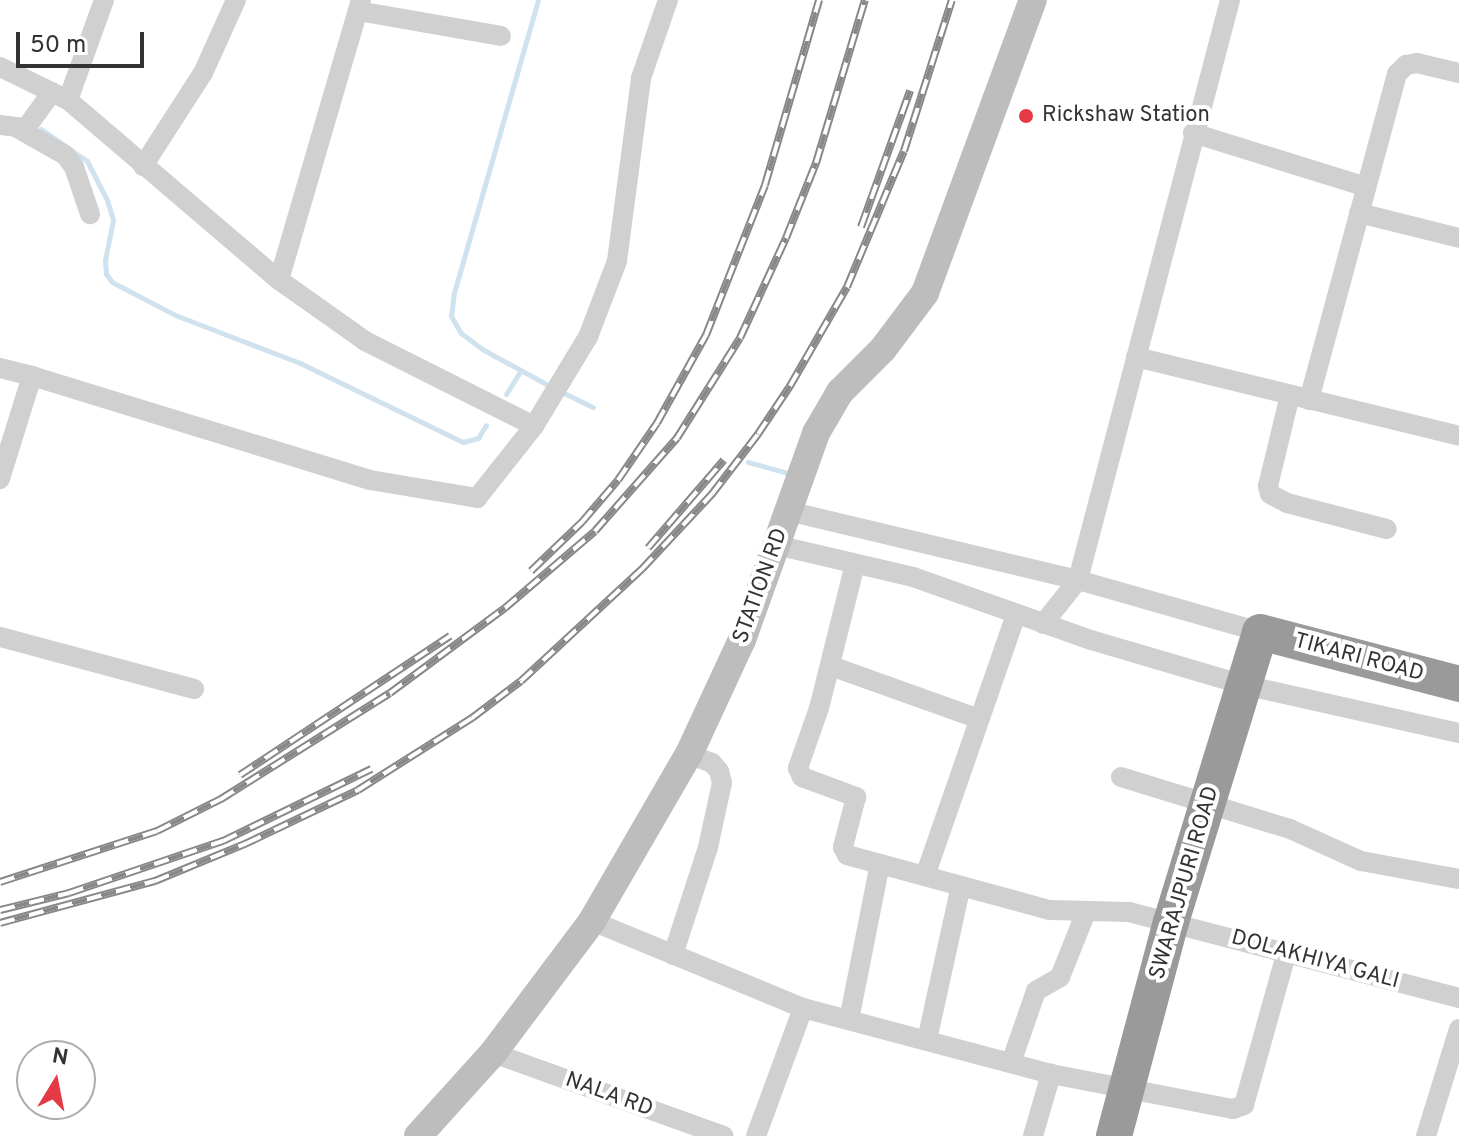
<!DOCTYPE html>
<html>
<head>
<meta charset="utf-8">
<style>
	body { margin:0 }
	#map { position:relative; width:1459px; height:1136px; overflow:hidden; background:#fff; font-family:Overpass,sans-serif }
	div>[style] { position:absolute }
	.stream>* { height:5px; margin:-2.5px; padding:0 2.5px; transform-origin:2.5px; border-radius:2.5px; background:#cfe2ee }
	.street>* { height:20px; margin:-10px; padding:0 10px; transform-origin:10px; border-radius:10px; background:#d0d0d0 }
	.secondary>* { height:28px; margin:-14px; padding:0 14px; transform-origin:14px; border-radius:14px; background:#bdbdbd }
	.highway>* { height:36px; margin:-18px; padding:0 18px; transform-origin:18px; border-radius:18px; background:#9a9a9a }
	.rail>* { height:8px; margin-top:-4px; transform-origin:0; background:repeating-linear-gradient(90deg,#fff 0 15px,#888 0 30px); box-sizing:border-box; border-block:2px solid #888 }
	.dots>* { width:22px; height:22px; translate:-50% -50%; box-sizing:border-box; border:4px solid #fff; border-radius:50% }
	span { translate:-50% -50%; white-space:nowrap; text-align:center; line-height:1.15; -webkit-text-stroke:8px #fff; paint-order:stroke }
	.poi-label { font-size:22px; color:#333 }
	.left { translate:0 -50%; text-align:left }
	.street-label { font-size:22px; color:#333 }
	.north { position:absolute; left:16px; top:1040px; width:80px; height:80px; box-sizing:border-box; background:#fff; border:2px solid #adadad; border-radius:50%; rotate:10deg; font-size:22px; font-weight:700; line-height:32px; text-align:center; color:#333 }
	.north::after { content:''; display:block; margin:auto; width:28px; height:36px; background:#e63946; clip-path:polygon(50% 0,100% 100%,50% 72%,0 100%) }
	.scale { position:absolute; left:16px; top:32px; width:128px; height:36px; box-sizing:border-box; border:4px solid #333; border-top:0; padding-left:10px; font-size:24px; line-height:28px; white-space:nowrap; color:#333; -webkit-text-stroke:6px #fff; paint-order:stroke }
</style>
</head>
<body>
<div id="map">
	<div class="stream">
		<div style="left:538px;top:0;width:304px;rotate:106deg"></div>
		<div style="left:454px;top:292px;width:24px;rotate:97deg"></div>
		<div style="left:451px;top:316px;width:20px;rotate:60deg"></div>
		<div style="left:461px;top:333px;width:26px;rotate:37deg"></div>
		<div style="left:482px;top:349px;width:73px;rotate:28.7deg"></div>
		<div style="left:41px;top:129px;width:56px;rotate:34.8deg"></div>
		<div style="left:87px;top:161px;width:44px;rotate:62.9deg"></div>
		<div style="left:107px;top:200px;width:21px;rotate:73deg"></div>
		<div style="left:113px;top:220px;width:41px;rotate:101.3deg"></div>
		<div style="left:105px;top:260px;width:14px;rotate:86deg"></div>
		<div style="left:106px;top:274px;width:10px;rotate:53deg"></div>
		<div style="left:112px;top:282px;width:71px;rotate:27.6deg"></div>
		<div style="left:175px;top:315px;width:134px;rotate:21deg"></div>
		<div style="left:300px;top:363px;width:181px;rotate:25.9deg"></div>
		<div style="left:463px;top:442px;width:16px;rotate:-15deg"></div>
		<div style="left:478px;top:438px;width:15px;rotate:-58deg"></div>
		<div style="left:506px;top:394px;width:28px;rotate:-58deg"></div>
		<div style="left:566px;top:394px;width:30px;rotate:26deg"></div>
		<div style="left:748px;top:462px;width:41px;rotate:15.4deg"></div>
	</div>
	<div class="street">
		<div style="left:1230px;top:0;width:600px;rotate:104.69deg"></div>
		<div style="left:1078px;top:580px;width:189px;rotate:15.9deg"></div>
		<div style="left:358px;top:11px;width:145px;rotate:9.9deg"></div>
		<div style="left:0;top:67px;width:76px;rotate:25.9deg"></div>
		<div style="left:68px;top:100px;width:277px;rotate:40.5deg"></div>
		<div style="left:279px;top:280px;width:105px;rotate:35.3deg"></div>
		<div style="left:365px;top:341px;width:189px;rotate:26.7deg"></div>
		<div style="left:68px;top:100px;width:106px;rotate:-70.2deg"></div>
		<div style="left:0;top:125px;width:26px;rotate:7deg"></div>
		<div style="left:26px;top:128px;width:44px;rotate:-54.2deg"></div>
		<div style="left:19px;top:129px;width:53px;rotate:29.5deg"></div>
		<div style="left:65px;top:155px;width:15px;rotate:53deg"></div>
		<div style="left:74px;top:167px;width:50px;rotate:71.2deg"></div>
		<div style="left:1193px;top:133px;width:181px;rotate:17.3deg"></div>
		<div style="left:143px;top:166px;width:111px;rotate:-57.2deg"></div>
		<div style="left:203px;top:73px;width:80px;rotate:-65.7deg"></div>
		<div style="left:1359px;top:213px;width:103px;rotate:14deg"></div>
		<div style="left:279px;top:280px;width:292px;rotate:-73.7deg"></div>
		<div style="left:1136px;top:357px;width:333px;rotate:13.7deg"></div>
		<div style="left:0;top:368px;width:33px;rotate:14deg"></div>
		<div style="left:32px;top:376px;width:108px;rotate:107.3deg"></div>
		<div style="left:32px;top:376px;width:354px;rotate:17.1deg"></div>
		<div style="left:370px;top:480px;width:109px;rotate:9.5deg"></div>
		<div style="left:477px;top:498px;width:92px;rotate:-51.6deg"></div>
		<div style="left:534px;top:426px;width:104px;rotate:-58.8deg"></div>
		<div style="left:588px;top:337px;width:81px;rotate:-69.1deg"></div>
		<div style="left:617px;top:261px;width:185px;rotate:-82.5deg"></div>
		<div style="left:641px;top:78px;width:83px;rotate:-70.9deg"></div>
		<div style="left:1290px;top:395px;width:94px;rotate:103.6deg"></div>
		<div style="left:1268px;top:486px;width:8px;rotate:76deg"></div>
		<div style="left:1270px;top:494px;width:19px;rotate:28deg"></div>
		<div style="left:1287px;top:503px;width:103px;rotate:14.6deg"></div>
		<div style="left:1309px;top:400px;width:338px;rotate:-74.9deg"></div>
		<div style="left:1397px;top:74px;width:13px;rotate:-45deg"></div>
		<div style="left:1406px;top:65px;width:11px;rotate:-10deg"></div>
		<div style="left:1417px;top:63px;width:43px;rotate:13.4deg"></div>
		<div style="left:788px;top:511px;width:298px;rotate:13.4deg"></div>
		<div style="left:1078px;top:580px;width:56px;rotate:128.5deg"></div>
		<div style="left:776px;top:545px;width:141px;rotate:13.1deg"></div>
		<div style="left:913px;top:577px;width:189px;rotate:19.5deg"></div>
		<div style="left:1091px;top:640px;width:159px;rotate:16.4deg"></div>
		<div style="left:1244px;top:685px;width:220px;rotate:12.6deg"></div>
		<div style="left:855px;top:564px;width:148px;rotate:104deg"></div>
		<div style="left:819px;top:708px;width:64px;rotate:109.3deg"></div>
		<div style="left:798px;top:768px;width:10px;rotate:66deg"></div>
		<div style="left:802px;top:777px;width:58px;rotate:20.3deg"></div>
		<div style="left:856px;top:797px;width:52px;rotate:104.6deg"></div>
		<div style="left:843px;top:847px;width:9px;rotate:63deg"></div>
		<div style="left:847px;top:855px;width:210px;rotate:15.2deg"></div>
		<div style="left:1050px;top:910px;width:79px;rotate:1.5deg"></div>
		<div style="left:1129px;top:912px;width:341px;rotate:14.6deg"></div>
		<div style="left:0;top:637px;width:201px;rotate:15deg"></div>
		<div style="left:831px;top:666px;width:157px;rotate:19.7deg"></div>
		<div style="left:1121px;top:777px;width:177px;rotate:17.1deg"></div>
		<div style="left:1290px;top:829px;width:78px;rotate:24.3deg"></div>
		<div style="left:1361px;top:861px;width:100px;rotate:10.4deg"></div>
		<div style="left:925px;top:876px;width:277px;rotate:-70.8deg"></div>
		<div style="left:592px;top:921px;width:228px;rotate:22.4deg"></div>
		<div style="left:803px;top:1008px;width:257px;rotate:14.9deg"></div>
		<div style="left:1051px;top:1074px;width:185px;rotate:10.9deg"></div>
		<div style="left:1233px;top:1109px;width:12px;rotate:-20deg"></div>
		<div style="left:1244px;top:1105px;width:160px;rotate:-74.4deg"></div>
		<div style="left:673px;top:955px;width:114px;rotate:-72deg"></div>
		<div style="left:708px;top:847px;width:66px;rotate:-77.7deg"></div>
		<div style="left:722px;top:783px;width:12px;rotate:-104deg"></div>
		<div style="left:719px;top:771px;width:11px;rotate:-131deg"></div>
		<div style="left:712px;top:763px;width:25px;rotate:-159deg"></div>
		<div style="left:849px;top:1020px;width:159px;rotate:-78.8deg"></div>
		<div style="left:927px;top:1040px;width:158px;rotate:-77.6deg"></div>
		<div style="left:493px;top:1053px;width:245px;rotate:19.8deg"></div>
		<div style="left:1011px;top:1063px;width:76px;rotate:-70.9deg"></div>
		<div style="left:1036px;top:991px;width:28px;rotate:-30deg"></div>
		<div style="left:1060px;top:977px;width:70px;rotate:-68.2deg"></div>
		<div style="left:756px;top:1136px;width:136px;rotate:-69.8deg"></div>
		<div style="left:1033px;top:1136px;width:65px;rotate:-73.8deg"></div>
		<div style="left:1426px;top:1136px;width:112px;rotate:-72.9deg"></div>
	</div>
	<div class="secondary">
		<div style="left:418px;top:1136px;width:112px;rotate:-47.9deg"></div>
		<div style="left:493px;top:1053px;width:165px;rotate:-53.1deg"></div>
		<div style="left:592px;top:921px;width:193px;rotate:-59.9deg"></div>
		<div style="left:689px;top:754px;width:126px;rotate:-65.1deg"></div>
		<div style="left:742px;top:640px;width:220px;rotate:-70.3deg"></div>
		<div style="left:816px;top:433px;width:48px;rotate:-59.7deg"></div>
		<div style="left:840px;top:392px;width:61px;rotate:-45deg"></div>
		<div style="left:883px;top:349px;width:70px;rotate:-53.1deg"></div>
		<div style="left:925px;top:293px;width:312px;rotate:-69.8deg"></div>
	</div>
	<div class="highway">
		<div style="left:1114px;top:1136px;width:221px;rotate:-75.1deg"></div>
		<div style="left:1171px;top:922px;width:303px;rotate:-72.9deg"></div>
		<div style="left:1260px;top:632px;width:206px;rotate:14.6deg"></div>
	</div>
	<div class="rail">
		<div style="left:861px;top:227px;width:145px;rotate:-70.2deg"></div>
		<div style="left:648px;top:548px;width:116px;rotate:-49.2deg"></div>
		<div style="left:531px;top:571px;width:71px;rotate:-43.9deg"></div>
		<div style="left:582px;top:522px;width:55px;rotate:-49.4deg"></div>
		<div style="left:618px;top:480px;width:69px;rotate:-55.6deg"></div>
		<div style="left:657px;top:423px;width:101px;rotate:-60.9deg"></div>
		<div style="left:706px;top:335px;width:161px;rotate:-68.5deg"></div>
		<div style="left:765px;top:185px;width:193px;rotate:-73.7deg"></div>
		<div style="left:240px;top:775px;width:252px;rotate:-33.5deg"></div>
		<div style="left:0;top:882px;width:165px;rotate:-18deg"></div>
		<div style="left:157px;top:831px;width:72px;rotate:-26.6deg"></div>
		<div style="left:221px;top:799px;width:199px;rotate:-32.1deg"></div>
		<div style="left:390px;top:693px;width:143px;rotate:-36.5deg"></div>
		<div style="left:505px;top:608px;width:118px;rotate:-40.5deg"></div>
		<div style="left:595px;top:531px;width:124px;rotate:-48.6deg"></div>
		<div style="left:677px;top:438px;width:118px;rotate:-57.8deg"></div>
		<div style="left:740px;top:338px;width:110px;rotate:-65.3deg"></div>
		<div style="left:786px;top:238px;width:81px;rotate:-68.2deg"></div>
		<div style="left:816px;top:163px;width:170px;rotate:-73.3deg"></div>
		<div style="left:0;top:910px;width:71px;rotate:-13.8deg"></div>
		<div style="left:69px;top:893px;width:163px;rotate:-18.7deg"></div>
		<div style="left:223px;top:841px;width:165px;rotate:-25.9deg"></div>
		<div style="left:0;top:923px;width:161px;rotate:-15.2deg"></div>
		<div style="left:155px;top:881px;width:100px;rotate:-22.4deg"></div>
		<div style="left:247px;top:843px;width:123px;rotate:-25.5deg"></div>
		<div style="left:358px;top:790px;width:135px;rotate:-32.3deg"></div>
		<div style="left:472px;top:718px;width:61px;rotate:-37.1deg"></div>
		<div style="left:521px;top:681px;width:165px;rotate:-42.8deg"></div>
		<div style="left:642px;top:569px;width:103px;rotate:-47deg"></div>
		<div style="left:712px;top:494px;width:76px;rotate:-52.5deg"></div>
		<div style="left:758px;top:434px;width:58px;rotate:-56.3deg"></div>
		<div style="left:790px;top:386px;width:114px;rotate:-60.1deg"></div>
		<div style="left:847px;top:287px;width:147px;rotate:-67.3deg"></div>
		<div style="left:904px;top:151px;width:158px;rotate:-72.4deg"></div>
	</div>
	<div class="dots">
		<div style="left:1026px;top:116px;background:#e63946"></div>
	</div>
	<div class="poi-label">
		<span class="left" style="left:1042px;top:116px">Rickshaw Station</span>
	</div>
	<div class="street-label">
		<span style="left:761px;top:586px;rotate:-70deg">STATION RD</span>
		<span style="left:1359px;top:658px;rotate:15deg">TIKARI ROAD</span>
		<span style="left:1185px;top:883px;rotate:-74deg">SWARAJPURI ROAD</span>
		<span style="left:1315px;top:960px;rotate:15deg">DOLAKHIYA GALI</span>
		<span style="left:609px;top:1095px;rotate:20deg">NALA RD</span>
	</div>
	<div class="north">N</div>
	<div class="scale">50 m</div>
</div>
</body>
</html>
